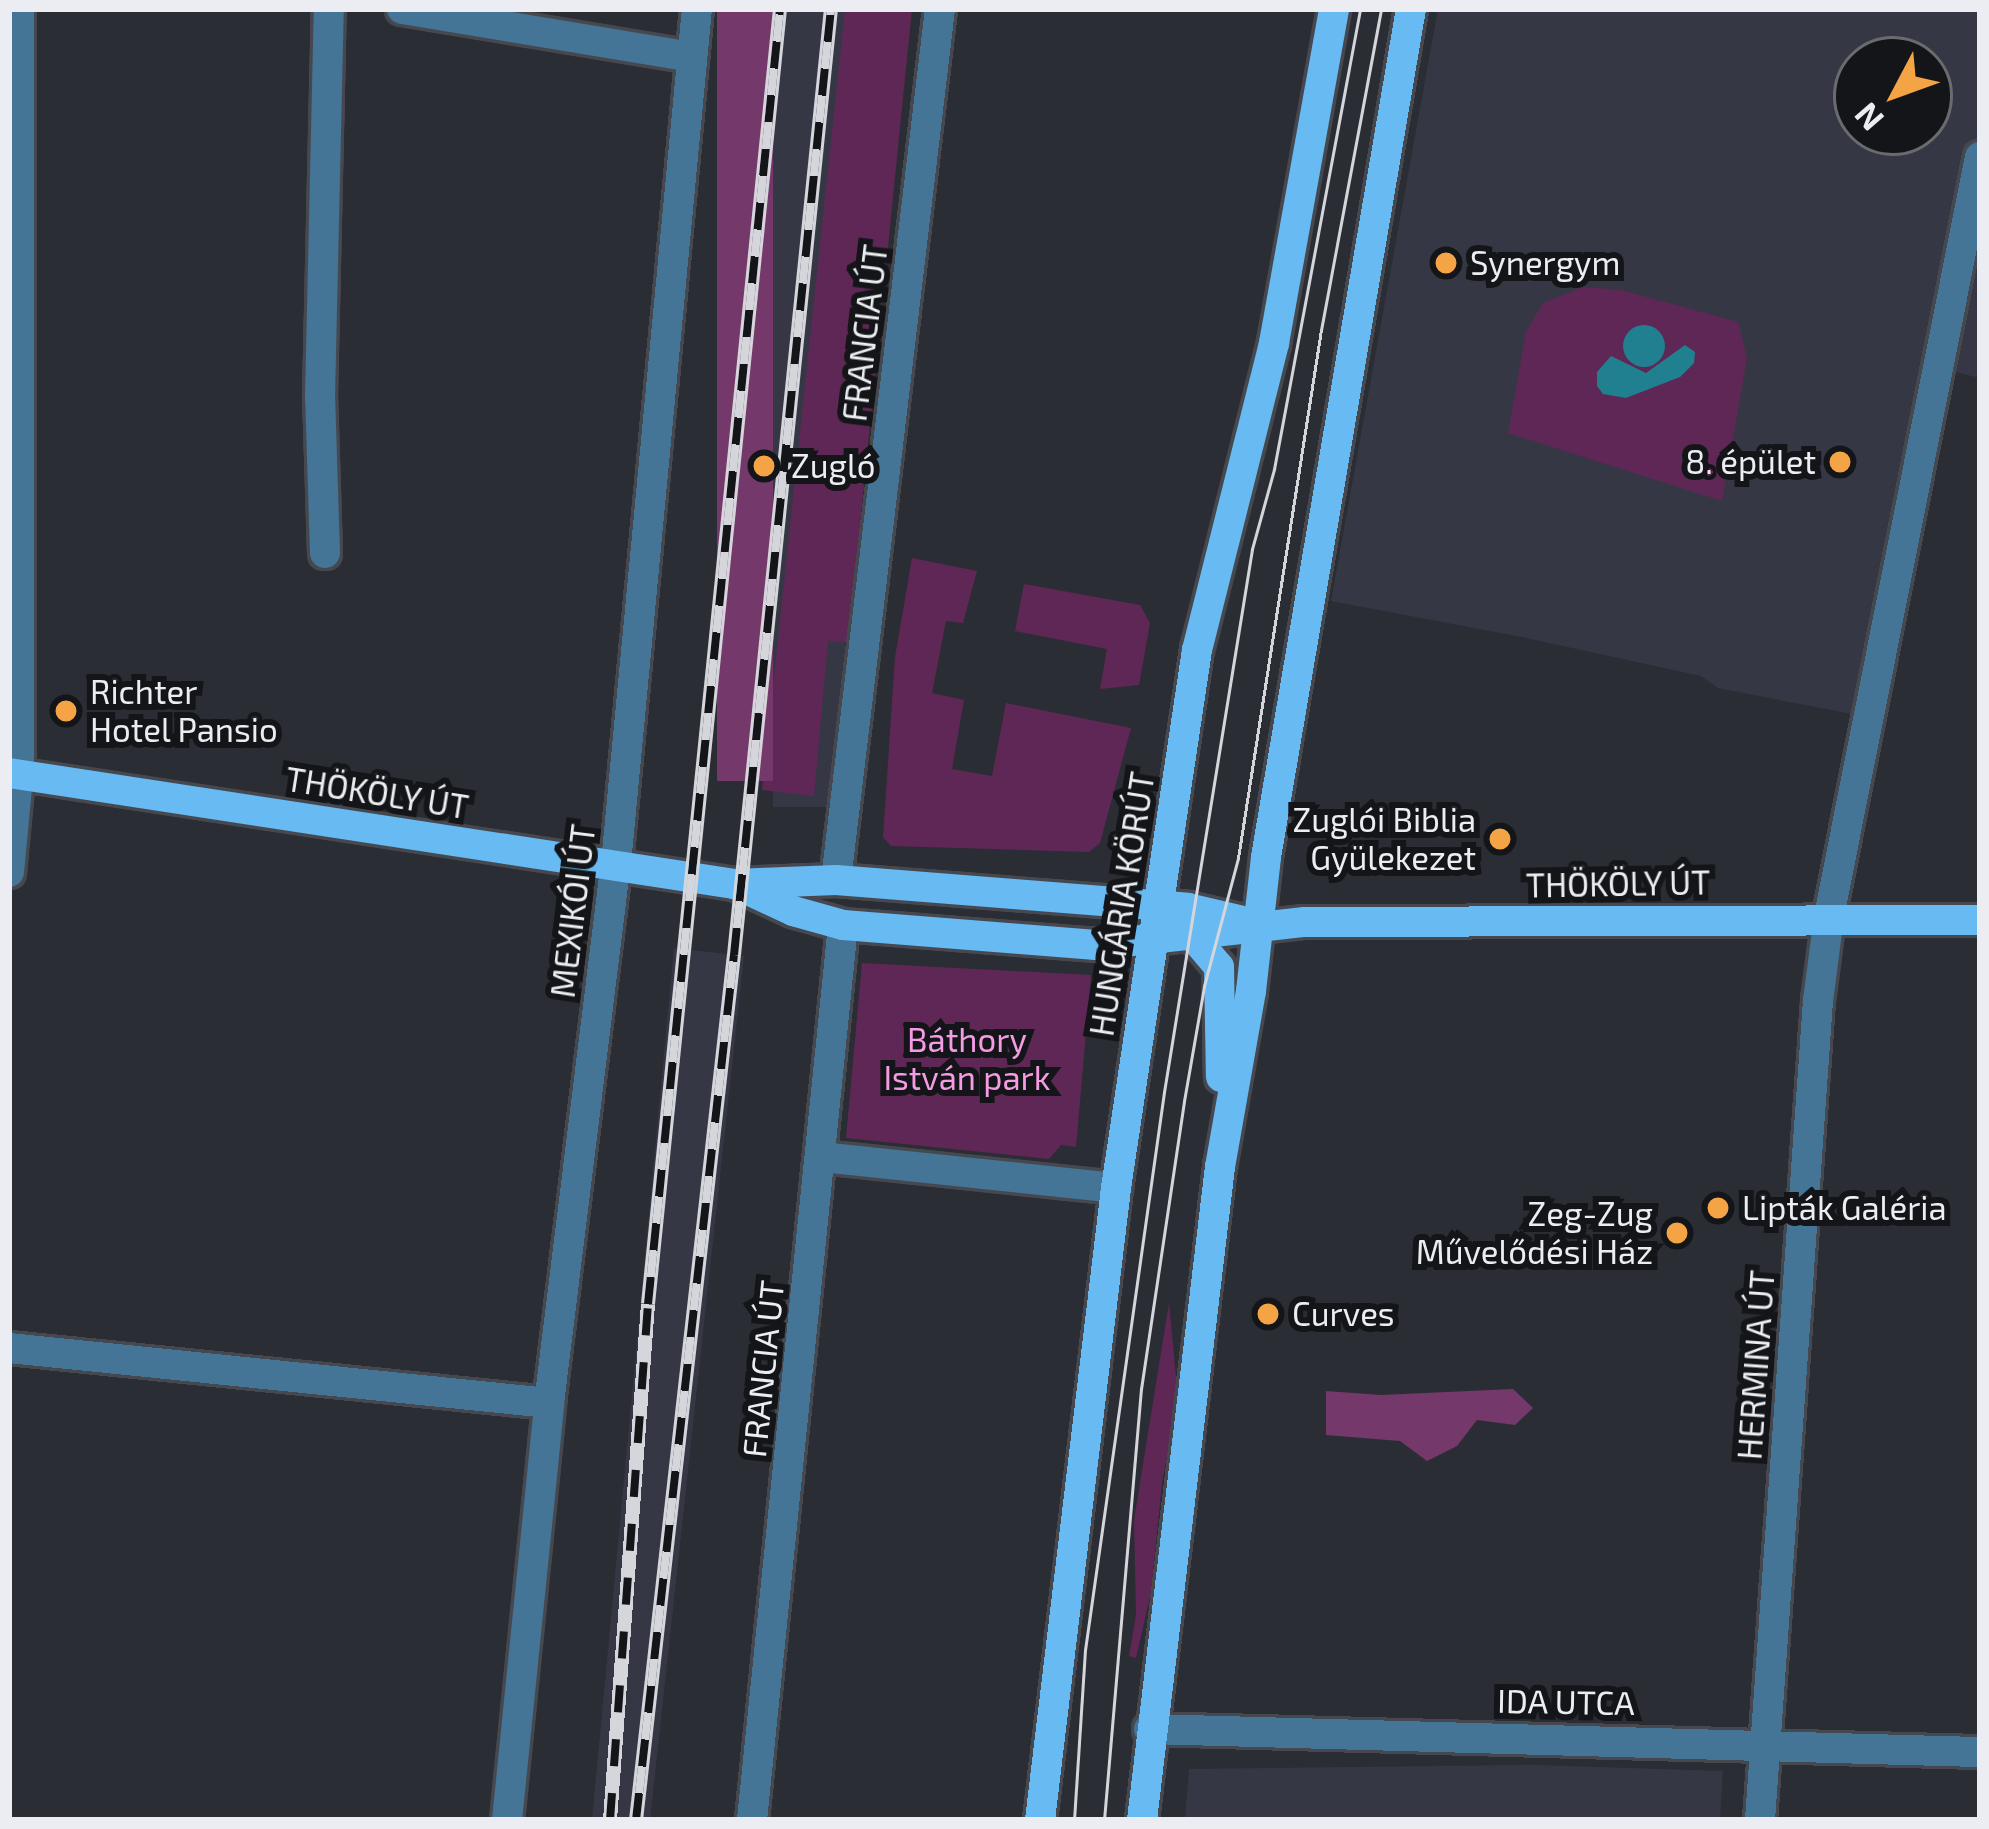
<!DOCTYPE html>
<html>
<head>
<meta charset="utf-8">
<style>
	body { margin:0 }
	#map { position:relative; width:1989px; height:1829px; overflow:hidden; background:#2b2d34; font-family:"Exo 2",sans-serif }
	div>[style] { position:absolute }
	.built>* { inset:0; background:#353844; transform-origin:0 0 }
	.green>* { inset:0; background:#5f2756 }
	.forest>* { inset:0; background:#75386b; transform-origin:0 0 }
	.water>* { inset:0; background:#21808f }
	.round { border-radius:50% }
	.roads { filter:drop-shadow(3px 0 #46484f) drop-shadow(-3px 0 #46484f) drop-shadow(0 3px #46484f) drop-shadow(0 -3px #46484f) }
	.minor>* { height:30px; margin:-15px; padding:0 15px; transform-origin:15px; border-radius:15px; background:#447597 }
	.major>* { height:30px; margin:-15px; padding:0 15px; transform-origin:15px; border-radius:15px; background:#68baf3 }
	.tram>* { height:3px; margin:-1.5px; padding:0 1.5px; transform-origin:1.5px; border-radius:1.5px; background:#d5d6db }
	.rail>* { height:14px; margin-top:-7px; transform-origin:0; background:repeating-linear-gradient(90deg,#141518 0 27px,#d5d6db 0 54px); box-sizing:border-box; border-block:3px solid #d5d6db }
	.dots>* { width:33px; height:33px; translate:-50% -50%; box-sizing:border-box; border:6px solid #141518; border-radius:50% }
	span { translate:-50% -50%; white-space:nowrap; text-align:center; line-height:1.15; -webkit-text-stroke:12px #141518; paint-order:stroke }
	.poi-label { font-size:33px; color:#ecedf2 }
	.left { translate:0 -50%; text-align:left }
	.right { translate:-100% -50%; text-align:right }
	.street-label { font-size:33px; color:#ecedf2 }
	.park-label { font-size:33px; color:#f49be3 }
	.frame { position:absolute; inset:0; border:12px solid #ecedf2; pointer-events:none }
	.north { position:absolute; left:1833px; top:36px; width:120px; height:120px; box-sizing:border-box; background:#141518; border:3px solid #6a6b6f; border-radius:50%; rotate:229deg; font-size:33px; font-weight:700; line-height:48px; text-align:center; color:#ecedf2 }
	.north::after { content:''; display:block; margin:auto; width:42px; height:54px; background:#f4a444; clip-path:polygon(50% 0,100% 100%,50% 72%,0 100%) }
</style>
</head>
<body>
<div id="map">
	<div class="built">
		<div style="left:773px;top:9px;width:72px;height:798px"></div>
		<div style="clip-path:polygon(evenodd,1438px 9px,1980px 9px,1980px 378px,1922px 364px,1852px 714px,1718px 688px,1701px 676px,1522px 637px,1331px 601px,1438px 9px,1857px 60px,1929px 60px,1929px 132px,1857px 132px,1857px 60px)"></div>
		<div style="clip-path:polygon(674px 948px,744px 956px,650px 1820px,592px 1820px)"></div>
		<div style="clip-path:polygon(1534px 1765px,1723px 1771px,1720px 1820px,1185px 1820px,1189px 1769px)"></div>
	</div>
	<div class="green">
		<div style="clip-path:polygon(845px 9px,912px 9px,848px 643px,828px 641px,814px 796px,762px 790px)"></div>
		<div style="clip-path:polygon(1583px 287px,1621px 290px,1738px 322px,1747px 358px,1722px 501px,1508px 433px,1526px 332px,1543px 303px)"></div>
		<div style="clip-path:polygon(912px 558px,977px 571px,963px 623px,946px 621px,932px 693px,964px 700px,952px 769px,992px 776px,1006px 703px,1131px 728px,1100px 843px,1089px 852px,891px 846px,883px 837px,895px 657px)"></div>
		<div style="clip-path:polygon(1024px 584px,1140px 605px,1150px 623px,1139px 685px,1100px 689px,1107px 649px,1015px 631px)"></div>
		<div style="clip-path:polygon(862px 963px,1091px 975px,1076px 1147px,1061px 1145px,1049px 1159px,846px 1138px)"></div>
		<div style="clip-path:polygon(1169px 1303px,1178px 1398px,1162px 1483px,1151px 1592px,1136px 1658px,1129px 1656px,1136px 1615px,1134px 1520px)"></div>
	</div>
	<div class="forest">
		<div style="left:717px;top:9px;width:56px;height:772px"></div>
		<div style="clip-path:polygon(1513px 1389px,1533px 1408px,1515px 1425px,1477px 1420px,1457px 1446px,1427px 1461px,1400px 1441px,1326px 1435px,1326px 1391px,1381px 1395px)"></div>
	</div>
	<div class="water">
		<div class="round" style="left:1623px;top:325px;width:42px;height:42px"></div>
		<div style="clip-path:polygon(1685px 345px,1695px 352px,1694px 363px,1680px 377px,1626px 398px,1603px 394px,1597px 386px,1597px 372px,1611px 356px,1646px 373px)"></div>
	</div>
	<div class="roads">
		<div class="minor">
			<div style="left:402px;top:9px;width:294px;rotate:9.4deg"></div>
			<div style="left:325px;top:553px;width:156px;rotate:-91.8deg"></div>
			<div style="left:320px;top:397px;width:388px;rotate:-88.7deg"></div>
			<div style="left:9px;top:872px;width:105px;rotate:-84.6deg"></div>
			<div style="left:19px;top:767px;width:758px;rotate:-90deg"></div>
			<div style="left:836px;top:880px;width:877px;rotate:-83.19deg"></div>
			<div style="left:821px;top:1157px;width:297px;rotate:6deg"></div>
			<div style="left:9px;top:1348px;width:543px;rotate:5.82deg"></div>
			<div style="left:1149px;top:1729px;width:831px;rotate:1.59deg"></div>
			<div style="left:507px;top:1820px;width:419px;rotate:-84.2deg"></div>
			<div style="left:549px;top:1403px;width:554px;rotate:-82.95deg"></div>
			<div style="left:617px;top:853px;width:848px;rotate:-84.59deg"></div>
			<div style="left:752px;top:1820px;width:900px;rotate:-84.19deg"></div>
			<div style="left:1760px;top:1820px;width:821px;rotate:-85.95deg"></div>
			<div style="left:1818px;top:1001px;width:86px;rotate:-82.6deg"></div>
			<div style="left:1829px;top:916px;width:774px;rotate:-78.75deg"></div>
		</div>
		<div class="major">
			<div style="left:9px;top:773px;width:733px;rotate:8.7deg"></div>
			<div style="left:734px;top:884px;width:102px;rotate:-2.2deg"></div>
			<div style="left:836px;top:880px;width:353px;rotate:4.5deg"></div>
			<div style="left:1188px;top:908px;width:70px;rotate:13.2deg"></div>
			<div style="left:739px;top:886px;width:60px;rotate:24.8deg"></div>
			<div style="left:793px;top:911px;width:52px;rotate:15.6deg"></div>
			<div style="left:843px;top:925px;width:254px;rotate:4.5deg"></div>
			<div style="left:1096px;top:945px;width:210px;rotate:-6.3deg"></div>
			<div style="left:1305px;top:922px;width:675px;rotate:-0.17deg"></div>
			<div style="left:1182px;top:923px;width:57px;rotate:49.9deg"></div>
			<div style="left:1219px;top:967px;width:110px;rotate:89deg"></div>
			<div style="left:1040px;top:1820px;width:637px;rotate:-83.14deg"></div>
			<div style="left:1116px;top:1188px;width:544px;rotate:-81.44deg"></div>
			<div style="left:1197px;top:650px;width:317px;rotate:-75.9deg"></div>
			<div style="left:1274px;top:343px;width:339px;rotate:-79.8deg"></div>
			<div style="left:1142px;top:1820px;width:658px;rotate:-83.19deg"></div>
			<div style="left:1220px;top:1167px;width:179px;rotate:-80deg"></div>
			<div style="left:1251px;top:991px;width:135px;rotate:-83.6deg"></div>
			<div style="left:1266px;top:857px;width:860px;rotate:-80.3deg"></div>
		</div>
	</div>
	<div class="tram">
		<div style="left:1074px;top:1820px;width:170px;rotate:-86.3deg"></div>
		<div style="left:1085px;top:1650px;width:564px;rotate:-81.94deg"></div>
		<div style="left:1164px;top:1092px;width:550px;rotate:-80.79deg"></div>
		<div style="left:1252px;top:549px;width:83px;rotate:-74.6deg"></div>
		<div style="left:1274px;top:469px;width:468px;rotate:-79.4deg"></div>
		<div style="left:1104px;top:1820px;width:433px;rotate:-85.1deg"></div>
		<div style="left:1141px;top:1389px;width:291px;rotate:-81.5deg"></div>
		<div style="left:1184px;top:1101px;width:117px;rotate:-80.1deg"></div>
		<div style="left:1204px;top:986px;width:132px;rotate:-75.1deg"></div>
		<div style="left:1238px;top:858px;width:534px;rotate:-81.07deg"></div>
		<div style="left:1321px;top:330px;width:327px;rotate:-79.4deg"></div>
	</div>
	<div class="rail">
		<div style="left:610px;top:1820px;width:517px;rotate:-85.79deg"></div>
		<div style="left:648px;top:1304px;width:1302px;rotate:-84.18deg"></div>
		<div style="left:636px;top:1820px;width:871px;rotate:-83.54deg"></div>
		<div style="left:734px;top:955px;width:951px;rotate:-84.15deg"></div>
	</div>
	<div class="dots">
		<div style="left:1446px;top:263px;background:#f4a444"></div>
		<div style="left:1840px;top:462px;background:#f4a444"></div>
		<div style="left:764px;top:466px;background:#f4a444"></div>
		<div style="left:66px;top:711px;background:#f4a444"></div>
		<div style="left:1500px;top:839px;background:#f4a444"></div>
		<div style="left:1718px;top:1208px;background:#f4a444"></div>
		<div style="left:1677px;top:1233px;background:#f4a444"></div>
		<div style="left:1268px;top:1314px;background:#f4a444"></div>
	</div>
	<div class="poi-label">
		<span class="left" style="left:1470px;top:263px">Synergym</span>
		<span class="right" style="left:1816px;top:462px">8. épület</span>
		<span class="left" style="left:791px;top:466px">Zugló</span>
		<span class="left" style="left:90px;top:711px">Richter<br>Hotel Pansio</span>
		<span class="right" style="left:1476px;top:839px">Zuglói Biblia<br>Gyülekezet</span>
		<span class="left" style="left:1742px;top:1208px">Lipták Galéria</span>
		<span class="right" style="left:1653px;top:1233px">Zeg-Zug<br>Művelődési Ház</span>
		<span class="left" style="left:1292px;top:1314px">Curves</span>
	</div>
	<div class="street-label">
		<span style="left:865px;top:333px;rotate:-83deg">FRANCIA ÚT</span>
		<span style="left:377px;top:793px;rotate:9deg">THÖKÖLY ÚT</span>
		<span style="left:1618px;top:884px;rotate:-1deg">THÖKÖLY ÚT</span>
		<span style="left:1122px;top:904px;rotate:-81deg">HUNGÁRIA KÖRÚT</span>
		<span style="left:573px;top:911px;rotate:-83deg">MEXIKÓI ÚT</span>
		<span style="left:1756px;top:1365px;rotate:-86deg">HERMINA ÚT</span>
		<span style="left:763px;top:1369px;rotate:-84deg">FRANCIA ÚT</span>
		<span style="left:1566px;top:1702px;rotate:1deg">IDA UTCA</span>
	</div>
	<div class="park-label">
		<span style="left:967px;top:1059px">Báthory<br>István park</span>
	</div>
	<div class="frame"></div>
	<div class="north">N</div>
</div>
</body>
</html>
